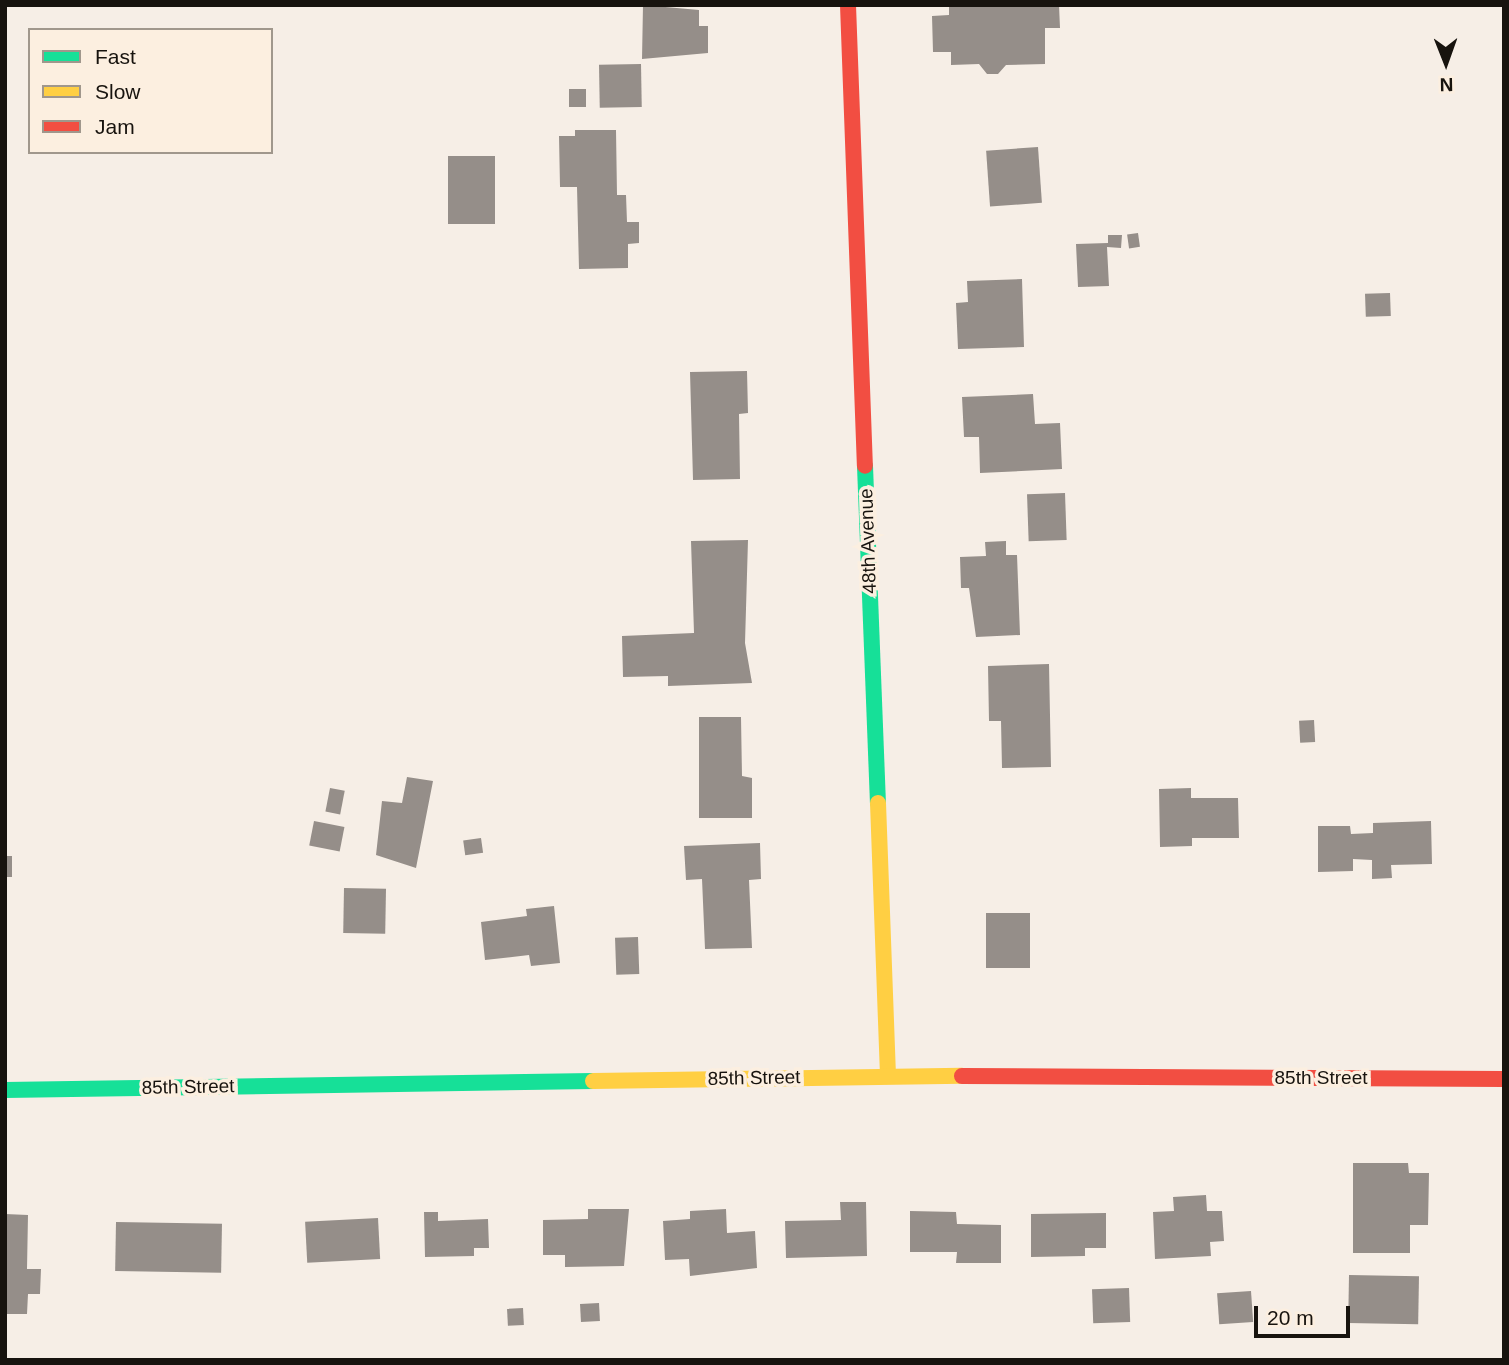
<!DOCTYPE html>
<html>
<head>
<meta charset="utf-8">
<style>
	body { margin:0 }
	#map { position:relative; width:1509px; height:1365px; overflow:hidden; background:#f6eee6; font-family:Helvetica,sans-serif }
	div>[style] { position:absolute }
	.building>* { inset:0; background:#958e89; transform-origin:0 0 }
	.fast>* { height:16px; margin:-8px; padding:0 8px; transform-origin:8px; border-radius:8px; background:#16e098 }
	.slow>* { height:16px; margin:-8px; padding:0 8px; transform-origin:8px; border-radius:8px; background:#ffcf43 }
	.jam>* { height:16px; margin:-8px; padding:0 8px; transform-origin:8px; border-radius:8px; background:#f24e42 }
	span { translate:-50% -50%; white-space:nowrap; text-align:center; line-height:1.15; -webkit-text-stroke:7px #fcefe0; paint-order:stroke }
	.street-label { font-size:19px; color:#17130e }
	.frame { position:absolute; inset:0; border:7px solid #17130e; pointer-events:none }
	.legend { position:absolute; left:28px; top:28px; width:245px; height:126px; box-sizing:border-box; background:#fcefe0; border:2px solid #a0978c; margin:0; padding:9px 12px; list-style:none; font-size:21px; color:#17130e }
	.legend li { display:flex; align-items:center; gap:14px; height:35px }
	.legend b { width:35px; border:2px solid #a0978c }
	.north { position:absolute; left:1411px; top:28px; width:70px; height:70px; -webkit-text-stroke:5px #fcefe0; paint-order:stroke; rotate:179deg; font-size:19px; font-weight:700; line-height:28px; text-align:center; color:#17130e }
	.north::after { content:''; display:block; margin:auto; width:24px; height:32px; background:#17130e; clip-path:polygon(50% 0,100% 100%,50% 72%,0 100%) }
	.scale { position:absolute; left:1254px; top:1306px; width:96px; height:32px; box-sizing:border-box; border:4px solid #17130e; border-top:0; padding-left:9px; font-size:21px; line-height:24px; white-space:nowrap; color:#17130e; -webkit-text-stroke:5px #fcefe0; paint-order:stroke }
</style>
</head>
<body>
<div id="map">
	<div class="building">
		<div style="clip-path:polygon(643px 5px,699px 10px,699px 26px,708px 26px,708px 53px,642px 59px)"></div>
		<div style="clip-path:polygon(949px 5px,1059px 5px,1060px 28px,1045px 28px,1045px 64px,1006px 65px,998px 74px,987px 74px,979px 64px,951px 65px,951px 52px,933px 52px,932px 16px,949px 15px)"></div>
		<div style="left:641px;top:64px;width:43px;height:42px;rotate:89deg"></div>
		<div style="left:586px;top:89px;width:18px;height:17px;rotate:90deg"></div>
		<div style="clip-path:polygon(575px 130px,616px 130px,617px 195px,626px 195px,627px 222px,639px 222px,639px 243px,628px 244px,628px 268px,579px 269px,577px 187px,560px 187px,559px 136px,575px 136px)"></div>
		<div style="left:1038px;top:147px;width:56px;height:52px;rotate:86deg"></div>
		<div style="left:448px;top:156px;width:47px;height:68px"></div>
		<div style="left:1138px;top:233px;width:14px;height:11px;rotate:82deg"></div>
		<div style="clip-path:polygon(1108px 235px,1122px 235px,1121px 248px,1107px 247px,1109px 286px,1078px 287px,1076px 244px,1108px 243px)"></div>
		<div style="clip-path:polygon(1022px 279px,1024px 347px,958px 349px,956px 303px,968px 302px,967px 281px)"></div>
		<div style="left:1390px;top:293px;width:23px;height:25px;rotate:88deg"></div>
		<div style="clip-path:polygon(747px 371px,748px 413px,739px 414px,740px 479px,693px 480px,690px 372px)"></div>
		<div style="clip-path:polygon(1033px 394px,1035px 424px,1060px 423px,1062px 469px,980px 473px,979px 437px,964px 437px,962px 397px)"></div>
		<div style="left:1065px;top:493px;width:47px;height:38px;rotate:88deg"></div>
		<div style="clip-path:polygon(748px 540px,745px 643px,752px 683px,668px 686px,668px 676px,623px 677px,622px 636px,694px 633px,691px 541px)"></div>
		<div style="clip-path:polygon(1006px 541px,1006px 555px,1017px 555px,1020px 635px,976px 637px,969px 588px,961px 588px,960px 557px,986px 556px,985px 542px)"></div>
		<div style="clip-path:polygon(1049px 664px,1051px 767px,1002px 768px,1001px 721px,989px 721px,988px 666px)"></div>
		<div style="clip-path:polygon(699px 717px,741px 717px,742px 776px,752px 778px,752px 818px,699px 818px)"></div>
		<div style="left:1314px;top:720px;width:22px;height:15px;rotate:87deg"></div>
		<div style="clip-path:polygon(407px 777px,433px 781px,416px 868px,376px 855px,382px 801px,402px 803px)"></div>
		<div style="left:330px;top:788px;width:15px;height:24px;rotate:11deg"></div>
		<div style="clip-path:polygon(1191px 788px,1191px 798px,1238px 798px,1239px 838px,1192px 838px,1192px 846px,1160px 847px,1159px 789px)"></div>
		<div style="left:314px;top:821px;width:31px;height:25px;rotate:11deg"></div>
		<div style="clip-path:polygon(1431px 821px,1432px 864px,1391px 865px,1392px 878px,1372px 879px,1372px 860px,1353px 859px,1353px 871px,1318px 872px,1318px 826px,1350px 826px,1351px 834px,1373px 833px,1373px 823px)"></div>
		<div style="left:481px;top:838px;width:15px;height:18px;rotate:82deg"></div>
		<div style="clip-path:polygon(760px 843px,761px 879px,749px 880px,752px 948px,705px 949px,702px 879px,686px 880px,684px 846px)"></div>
		<div style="left:5px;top:856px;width:7px;height:21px"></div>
		<div style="left:344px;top:888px;width:42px;height:45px;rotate:1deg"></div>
		<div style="clip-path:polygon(554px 906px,560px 963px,531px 966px,529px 955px,485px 960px,481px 922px,527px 916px,526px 909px)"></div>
		<div style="left:986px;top:913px;width:44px;height:55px"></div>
		<div style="left:638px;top:937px;width:37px;height:23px;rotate:88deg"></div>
		<div style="clip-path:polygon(1353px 1163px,1408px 1163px,1409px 1173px,1429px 1173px,1428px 1225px,1410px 1225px,1410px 1253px,1353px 1253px)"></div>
		<div style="clip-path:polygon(1206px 1195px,1207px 1211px,1222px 1211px,1224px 1241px,1210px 1242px,1211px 1256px,1155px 1259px,1153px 1212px,1174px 1211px,1173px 1197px)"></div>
		<div style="clip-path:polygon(840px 1202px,866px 1202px,867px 1256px,786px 1258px,785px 1221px,841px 1220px)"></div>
		<div style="clip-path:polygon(588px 1209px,629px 1209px,624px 1266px,565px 1267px,565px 1255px,543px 1255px,543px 1220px,588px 1219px)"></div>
		<div style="clip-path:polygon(726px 1209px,727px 1233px,755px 1231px,757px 1268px,690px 1276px,689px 1259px,665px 1260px,663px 1221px,690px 1219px,690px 1211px)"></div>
		<div style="clip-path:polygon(910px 1211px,956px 1212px,957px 1224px,1001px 1225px,1001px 1263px,956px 1263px,957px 1252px,910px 1252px)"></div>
		<div style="clip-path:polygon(424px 1212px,438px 1212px,438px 1221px,488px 1219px,489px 1248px,474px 1248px,474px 1256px,425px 1257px)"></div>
		<div style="clip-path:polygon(1106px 1213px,1106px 1248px,1085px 1248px,1085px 1256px,1031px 1257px,1031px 1214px)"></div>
		<div style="clip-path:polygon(5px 1214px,28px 1215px,27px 1269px,41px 1269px,40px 1294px,28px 1294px,27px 1314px,5px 1314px)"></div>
		<div style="left:378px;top:1218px;width:41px;height:73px;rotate:87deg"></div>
		<div style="left:116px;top:1222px;width:106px;height:49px;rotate:1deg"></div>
		<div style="left:1349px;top:1275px;width:70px;height:48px;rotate:1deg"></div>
		<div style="left:1129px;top:1288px;width:34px;height:37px;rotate:88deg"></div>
		<div style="left:1251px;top:1291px;width:31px;height:34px;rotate:86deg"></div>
		<div style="left:599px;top:1303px;width:18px;height:19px;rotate:87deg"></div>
		<div style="left:523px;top:1308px;width:17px;height:16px;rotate:87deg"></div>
	</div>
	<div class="fast">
		<div style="left:865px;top:466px;width:337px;rotate:87.8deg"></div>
		<div style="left:5px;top:1090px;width:588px;rotate:-0.88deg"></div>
	</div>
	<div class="slow">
		<div style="left:878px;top:803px;width:273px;rotate:87.9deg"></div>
		<div style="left:593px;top:1081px;width:369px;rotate:-0.8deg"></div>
	</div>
	<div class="jam">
		<div style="left:848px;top:5px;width:461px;rotate:87.9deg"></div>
		<div style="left:962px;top:1076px;width:542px;rotate:0.32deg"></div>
	</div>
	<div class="street-label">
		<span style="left:868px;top:541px;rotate:-92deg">48th Avenue</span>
		<span style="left:754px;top:1078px;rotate:-1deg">85th Street</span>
		<span style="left:1321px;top:1078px">85th Street</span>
		<span style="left:188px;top:1087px;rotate:-1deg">85th Street</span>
	</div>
	<div class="frame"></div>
	<ul class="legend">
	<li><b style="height:9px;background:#16e098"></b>Fast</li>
	<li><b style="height:9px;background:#ffcf43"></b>Slow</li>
	<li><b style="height:9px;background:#f24e42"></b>Jam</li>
	</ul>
	<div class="north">N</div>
	<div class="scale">20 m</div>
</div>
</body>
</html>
